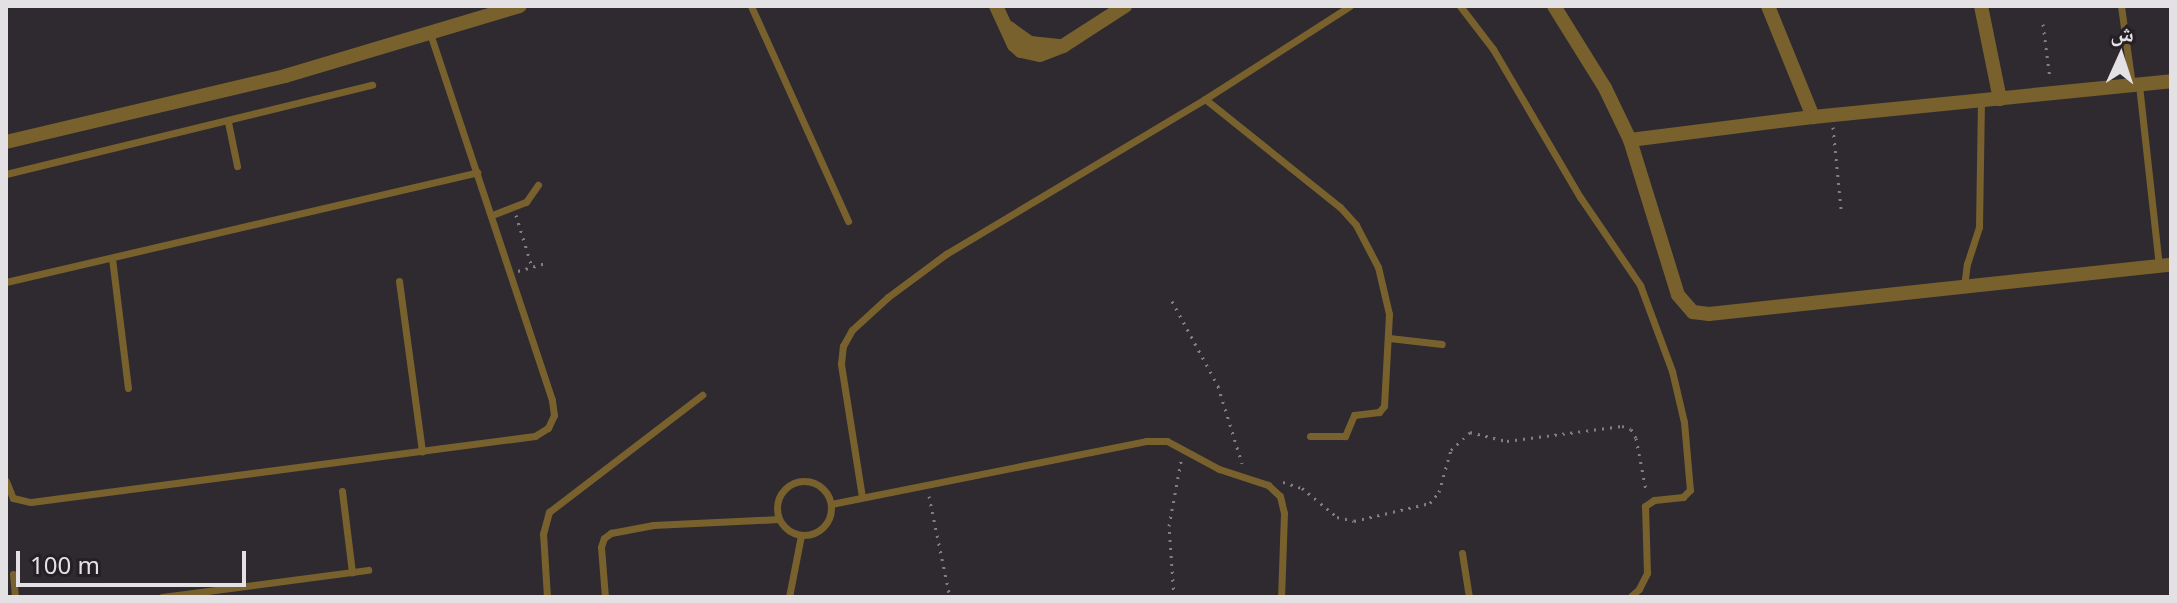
<!DOCTYPE html>
<html>
<head>
<meta charset="utf-8">
<style>
	body { margin:0 }
	#map { position:relative; width:2177px; height:603px; overflow:hidden; background:#2e2a2f; font-family:"Noto Sans","Noto Naskh Arabic",sans-serif }
	div>[style] { position:absolute }
	.path>* { height:3px; margin-top:-1.5px; transform-origin:0; background:repeating-linear-gradient(90deg,#827f83 0 2px,transparent 0 8px) }
	.service>* { height:7px; margin:-3.5px; padding:0 3.5px; transform-origin:3.5px; border-radius:3.5px; background:#78612d }
	.service>.ring { margin:-3.5px; padding:0; box-sizing:content-box; background:none; border:7px solid #78612d; border-radius:50% }
	.minor>* { height:14px; margin:-7px; padding:0 7px; transform-origin:7px; border-radius:7px; background:#78612d }
	span { translate:-50% -50%; white-space:nowrap; text-align:center; line-height:1.15; -webkit-text-stroke:6px #242025; paint-order:stroke }
	.frame { position:absolute; inset:0; border:8px solid #e4e1e5; pointer-events:none }
	.north { position:absolute; left:2081px; top:16px; width:80px; height:80px; -webkit-text-stroke:6px #242025; paint-order:stroke; rotate:3deg; font-size:22px; font-weight:700; line-height:32px; text-align:center; color:#e4e1e5 }
	.north::after { content:''; display:block; margin:auto; width:28px; height:36px; background:#e4e1e5; clip-path:polygon(50% 0,100% 100%,50% 72%,0 100%) }
	.scale { position:absolute; left:16px; top:551px; width:230px; height:36px; box-sizing:border-box; border:4px solid #e4e1e5; border-top:0; padding-left:10px; font-size:24px; line-height:28px; white-space:nowrap; color:#e4e1e5; -webkit-text-stroke:6px #242025; paint-order:stroke }
</style>
</head>
<body>
<div id="map">
	<div class="path">
		<div style="left:2043px;top:24px;width:55px;rotate:82.7deg"></div>
		<div style="left:1833px;top:127px;width:82px;rotate:84.4deg"></div>
		<div style="left:516px;top:215px;width:54px;rotate:72.9deg"></div>
		<div style="left:518px;top:271px;width:29px;rotate:-16deg"></div>
		<div style="left:1172px;top:301px;width:97px;rotate:61.6deg"></div>
		<div style="left:1218px;top:386px;width:81px;rotate:72.7deg"></div>
		<div style="left:1283px;top:482px;width:20px;rotate:18deg"></div>
		<div style="left:1302px;top:488px;width:45px;rotate:39.6deg"></div>
		<div style="left:1337px;top:517px;width:17px;rotate:13deg"></div>
		<div style="left:1354px;top:521px;width:78px;rotate:-13.3deg"></div>
		<div style="left:1430px;top:503px;width:14px;rotate:-51deg"></div>
		<div style="left:1439px;top:492px;width:44px;rotate:-74.1deg"></div>
		<div style="left:1451px;top:450px;width:26px;rotate:-43deg"></div>
		<div style="left:1470px;top:432px;width:38px;rotate:14deg"></div>
		<div style="left:1507px;top:441px;width:116px;rotate:-7.4deg"></div>
		<div style="left:1622px;top:426px;width:9px;rotate:18deg"></div>
		<div style="left:1631px;top:429px;width:10px;rotate:61deg"></div>
		<div style="left:1636px;top:438px;width:53px;rotate:79.1deg"></div>
		<div style="left:929px;top:496px;width:103px;rotate:78.3deg"></div>
		<div style="left:1174px;top:597px;width:71px;rotate:-94deg"></div>
		<div style="left:1169px;top:526px;width:66px;rotate:-79.5deg"></div>
	</div>
	<div class="service">
		<div style="left:751px;top:6px;width:236px;rotate:65.7deg"></div>
		<div style="left:1460px;top:6px;width:54px;rotate:52.5deg"></div>
		<div style="left:1493px;top:49px;width:172px;rotate:59.6deg"></div>
		<div style="left:1580px;top:197px;width:107px;rotate:55.7deg"></div>
		<div style="left:1640px;top:285px;width:92px;rotate:69.6deg"></div>
		<div style="left:1672px;top:371px;width:52px;rotate:76.8deg"></div>
		<div style="left:1684px;top:422px;width:68px;rotate:85deg"></div>
		<div style="left:1690px;top:490px;width:10px;rotate:135deg"></div>
		<div style="left:1683px;top:497px;width:29px;rotate:174deg"></div>
		<div style="left:1654px;top:500px;width:11px;rotate:146deg"></div>
		<div style="left:1645px;top:506px;width:67px;rotate:88.3deg"></div>
		<div style="left:1647px;top:573px;width:18px;rotate:117deg"></div>
		<div style="left:1639px;top:589px;width:12px;rotate:138deg"></div>
		<div style="left:2121px;top:6px;width:80px;rotate:82.1deg"></div>
		<div style="left:2139px;top:85px;width:181px;rotate:83.7deg"></div>
		<div style="left:1205px;top:99px;width:173px;rotate:38.7deg"></div>
		<div style="left:1340px;top:207px;width:24px;rotate:48deg"></div>
		<div style="left:1356px;top:225px;width:47px;rotate:62.4deg"></div>
		<div style="left:1378px;top:267px;width:48px;rotate:76.8deg"></div>
		<div style="left:1389px;top:314px;width:92px;rotate:93.1deg"></div>
		<div style="left:1384px;top:406px;width:8px;rotate:130deg"></div>
		<div style="left:1379px;top:412px;width:25px;rotate:173deg"></div>
		<div style="left:1354px;top:415px;width:23px;rotate:113deg"></div>
		<div style="left:1345px;top:436px;width:35px;rotate:180deg"></div>
		<div style="left:228px;top:122px;width:45px;rotate:78.4deg"></div>
		<div style="left:6px;top:174px;width:377px;rotate:-13.7deg"></div>
		<div style="left:492px;top:215px;width:36px;rotate:-21deg"></div>
		<div style="left:526px;top:202px;width:21px;rotate:-55deg"></div>
		<div style="left:112px;top:258px;width:131px;rotate:83deg"></div>
		<div style="left:399px;top:281px;width:172px;rotate:82.3deg"></div>
		<div style="left:6px;top:282px;width:484px;rotate:-13.1deg"></div>
		<div style="left:1964px;top:287px;width:23px;rotate:-83deg"></div>
		<div style="left:1967px;top:264px;width:39px;rotate:-72deg"></div>
		<div style="left:1979px;top:227px;width:126px;rotate:-89.1deg"></div>
		<div style="left:1389px;top:338px;width:53px;rotate:6.5deg"></div>
		<div class="ring" style="left:777px;top:481px;width:47px;height:47px"></div>
		<div style="left:6px;top:481px;width:18px;rotate:68deg"></div>
		<div style="left:13px;top:498px;width:18px;rotate:13deg"></div>
		<div style="left:31px;top:502px;width:508px;rotate:-7.46deg"></div>
		<div style="left:535px;top:436px;width:15px;rotate:-32deg"></div>
		<div style="left:548px;top:428px;width:14px;rotate:-65deg"></div>
		<div style="left:554px;top:415px;width:15px;rotate:-98deg"></div>
		<div style="left:552px;top:400px;width:386px;rotate:-108.4deg"></div>
		<div style="left:342px;top:491px;width:82px;rotate:83deg"></div>
		<div style="left:862px;top:497px;width:135px;rotate:-99deg"></div>
		<div style="left:841px;top:364px;width:18px;rotate:-84deg"></div>
		<div style="left:843px;top:346px;width:18px;rotate:-61deg"></div>
		<div style="left:852px;top:330px;width:49px;rotate:-42.5deg"></div>
		<div style="left:888px;top:297px;width:72px;rotate:-36.6deg"></div>
		<div style="left:946px;top:254px;width:302px;rotate:-30.9deg"></div>
		<div style="left:1205px;top:99px;width:172px;rotate:-32.7deg"></div>
		<div style="left:831px;top:504px;width:321px;rotate:-11.3deg"></div>
		<div style="left:1146px;top:441px;width:21px"></div>
		<div style="left:1167px;top:441px;width:59px;rotate:28.3deg"></div>
		<div style="left:1219px;top:469px;width:52px;rotate:18.1deg"></div>
		<div style="left:1268px;top:485px;width:16px;rotate:43deg"></div>
		<div style="left:1280px;top:496px;width:17px;rotate:77deg"></div>
		<div style="left:1284px;top:513px;width:84px;rotate:92deg"></div>
		<div style="left:1462px;top:553px;width:45px;rotate:81deg"></div>
		<div style="left:13px;top:574px;width:23px;rotate:85deg"></div>
		<div style="left:162px;top:597px;width:208px;rotate:-7.5deg"></div>
		<div style="left:547px;top:597px;width:63px;rotate:-93.6deg"></div>
		<div style="left:543px;top:534px;width:23px;rotate:-75deg"></div>
		<div style="left:549px;top:512px;width:193px;rotate:-37.4deg"></div>
		<div style="left:605px;top:597px;width:50px;rotate:-94.6deg"></div>
		<div style="left:601px;top:547px;width:9px;rotate:-72deg"></div>
		<div style="left:604px;top:538px;width:9px;rotate:-36deg"></div>
		<div style="left:611px;top:533px;width:43px;rotate:-10.8deg"></div>
		<div style="left:653px;top:525px;width:126px;rotate:-2.7deg"></div>
		<div style="left:789px;top:597px;width:63px;rotate:-79deg"></div>
	</div>
	<div class="minor">
		<div style="left:996px;top:6px;width:43px;rotate:65.2deg"></div>
		<div style="left:1014px;top:45px;width:9px;rotate:41deg"></div>
		<div style="left:1021px;top:51px;width:19px;rotate:12deg"></div>
		<div style="left:1040px;top:55px;width:25px;rotate:-21deg"></div>
		<div style="left:1063px;top:46px;width:74px;rotate:-32.8deg"></div>
		<div style="left:1554px;top:6px;width:97px;rotate:58.1deg"></div>
		<div style="left:1605px;top:88px;width:58px;rotate:64.3deg"></div>
		<div style="left:1630px;top:140px;width:162px;rotate:72.8deg"></div>
		<div style="left:1678px;top:295px;width:23px;rotate:49deg"></div>
		<div style="left:1693px;top:312px;width:16px;rotate:7deg"></div>
		<div style="left:1709px;top:314px;width:465px;rotate:-6.1deg"></div>
		<div style="left:1768px;top:6px;width:120px;rotate:67.9deg"></div>
		<div style="left:1981px;top:6px;width:95px;rotate:78.5deg"></div>
		<div style="left:1009px;top:28px;width:26px;rotate:36deg"></div>
		<div style="left:1030px;top:43px;width:29px;rotate:6deg"></div>
		<div style="left:1630px;top:140px;width:184px;rotate:-7.2deg"></div>
		<div style="left:1813px;top:117px;width:360px;rotate:-5.7deg"></div>
		<div style="left:6px;top:142px;width:287px;rotate:-13.3deg"></div>
		<div style="left:285px;top:76px;width:245px;rotate:-16.6deg"></div>
	</div>
	<div class="frame"></div>
	<div class="north">ش</div>
	<div class="scale">100 m</div>
</div>
</body>
</html>
